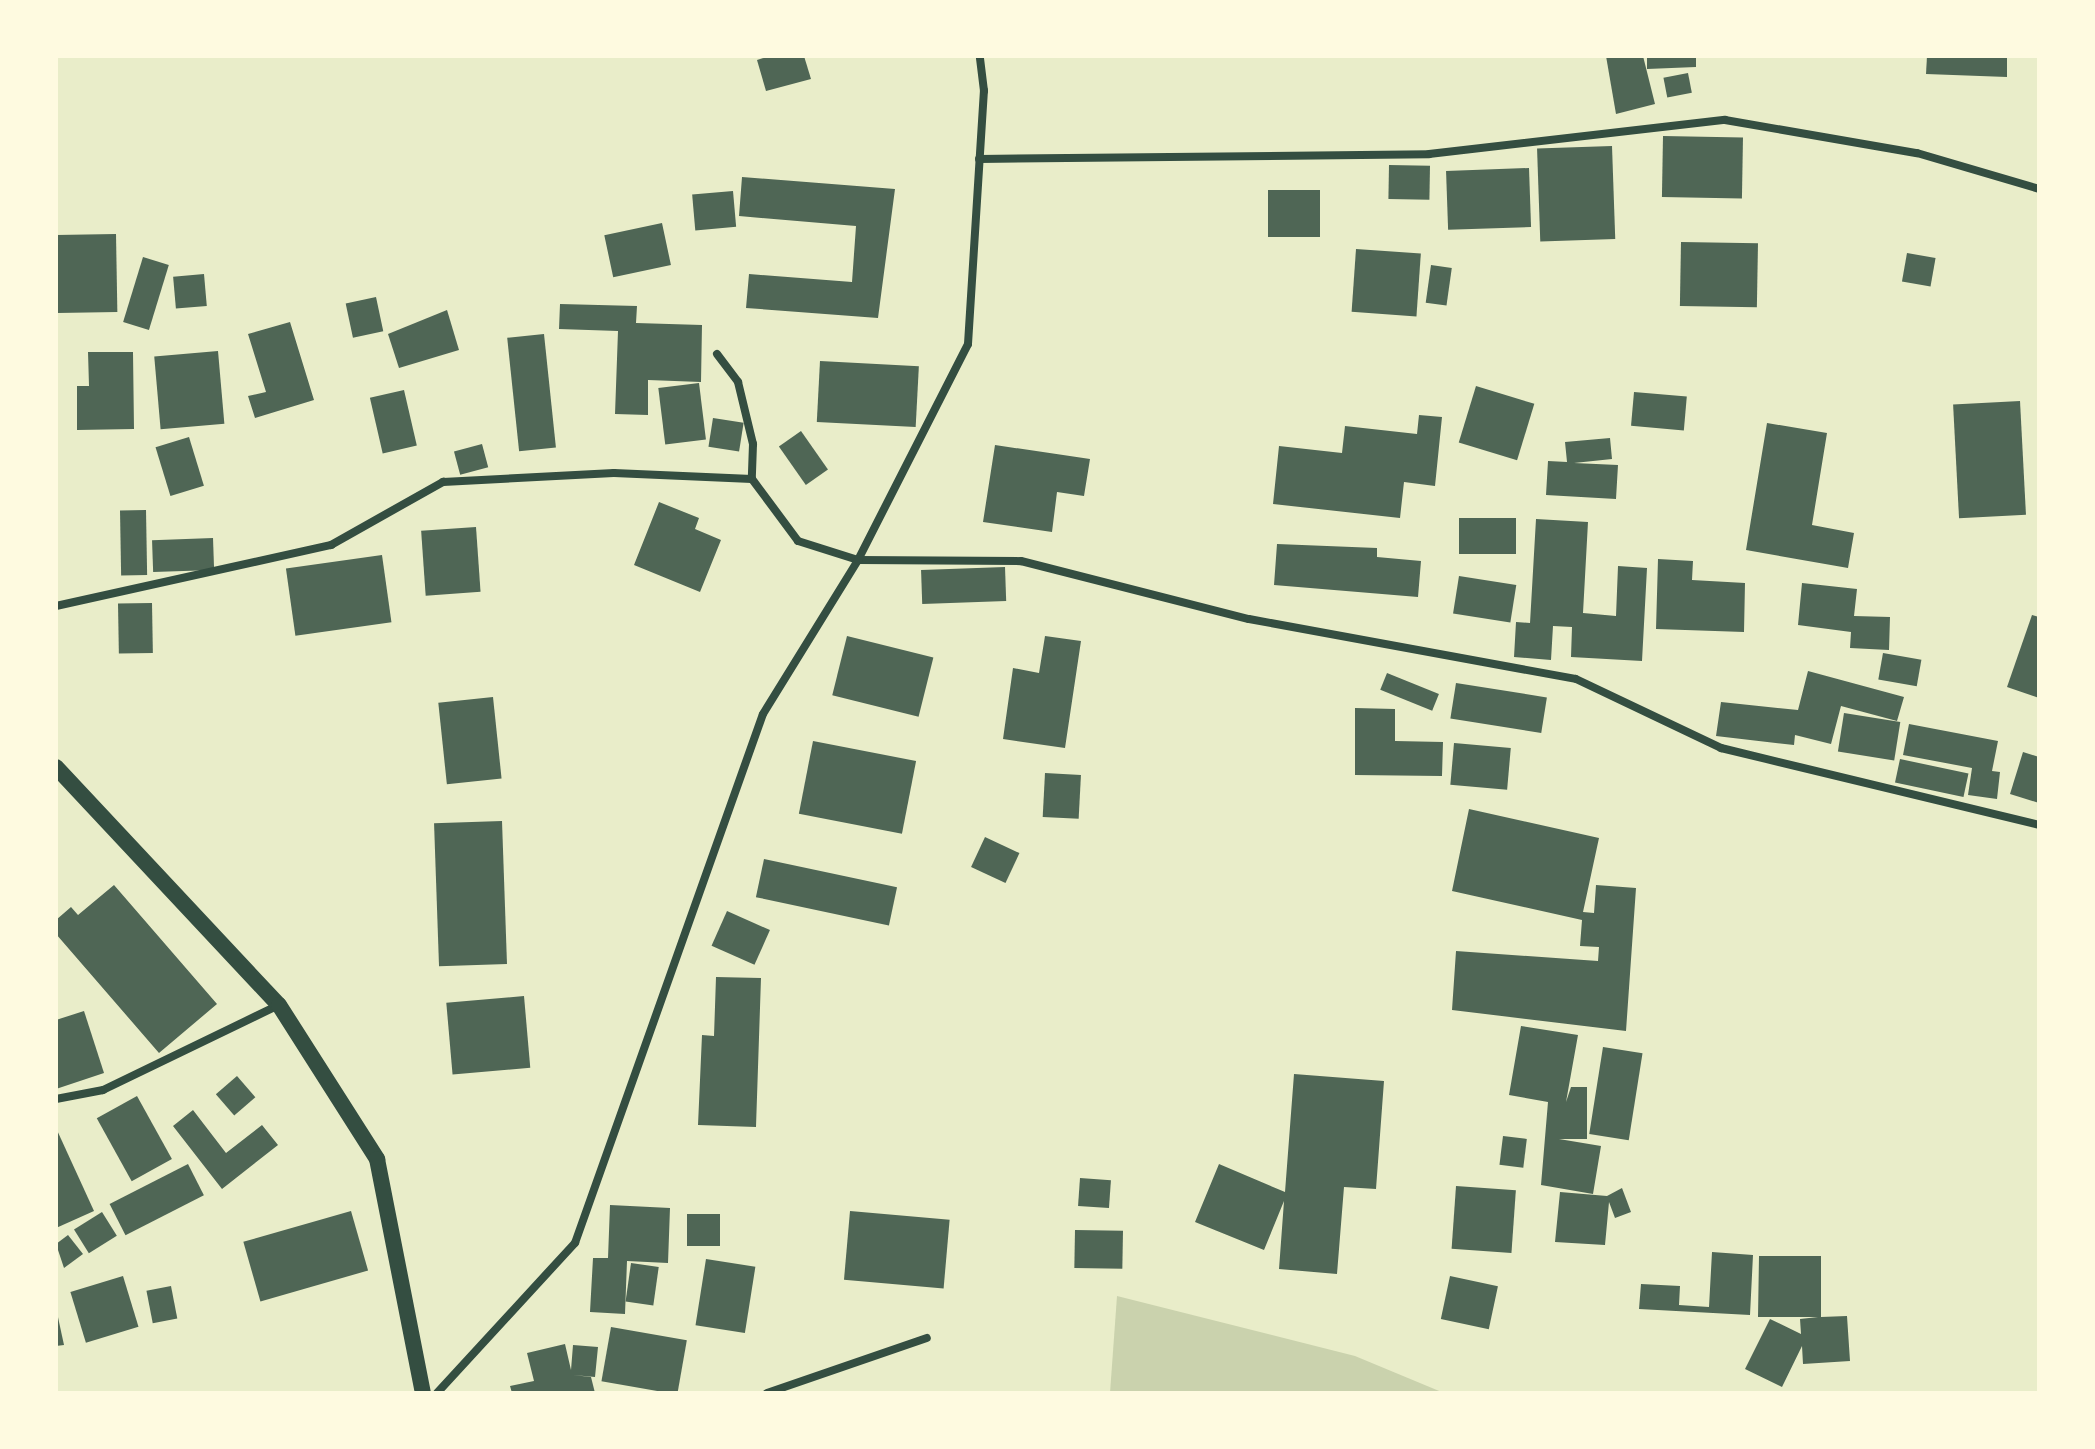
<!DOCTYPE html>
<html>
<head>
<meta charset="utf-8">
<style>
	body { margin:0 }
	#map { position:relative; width:2095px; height:1449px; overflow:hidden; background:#e9edc9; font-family:Mulish,sans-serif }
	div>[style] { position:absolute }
	.green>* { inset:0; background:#cad2ad }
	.building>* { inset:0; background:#4f6655; transform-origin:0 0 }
	.minor>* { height:8px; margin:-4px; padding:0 4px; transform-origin:4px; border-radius:4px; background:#344e41 }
	.secondary>* { height:16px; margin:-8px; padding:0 8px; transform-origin:8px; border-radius:8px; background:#344e41 }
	span { translate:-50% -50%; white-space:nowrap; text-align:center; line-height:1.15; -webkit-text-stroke:6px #fefae0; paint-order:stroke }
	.frame { position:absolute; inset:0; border:58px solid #fefae0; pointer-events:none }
</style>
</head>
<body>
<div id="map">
	<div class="green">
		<div style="clip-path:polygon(1117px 1296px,1355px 1356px,1444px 1393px,1110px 1393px)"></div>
	</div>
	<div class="building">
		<div style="clip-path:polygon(770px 56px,804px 56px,811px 79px,766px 91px,757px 60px)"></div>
		<div style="clip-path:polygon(1606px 56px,1643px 56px,1655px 104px,1616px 114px)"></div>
		<div style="clip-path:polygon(1647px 56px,1696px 56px,1696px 67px,1647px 69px)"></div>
		<div style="clip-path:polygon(1927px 56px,2007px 56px,2007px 77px,1926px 74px)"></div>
		<div style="left:1688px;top:73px;width:20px;height:25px;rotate:79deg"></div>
		<div style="left:1663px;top:136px;width:80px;height:61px;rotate:1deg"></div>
		<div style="left:1612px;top:146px;width:93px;height:75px;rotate:88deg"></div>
		<div style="left:1389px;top:165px;width:41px;height:34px;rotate:1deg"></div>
		<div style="left:1529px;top:168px;width:59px;height:83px;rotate:88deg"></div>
		<div style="clip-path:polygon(742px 177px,895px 189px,878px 318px,746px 308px,749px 274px,852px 282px,856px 226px,739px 216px)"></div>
		<div style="left:1268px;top:190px;width:52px;height:47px"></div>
		<div style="left:733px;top:191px;width:36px;height:41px;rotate:85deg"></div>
		<div style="left:662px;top:223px;width:43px;height:59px;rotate:78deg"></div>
		<div style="left:116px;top:234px;width:78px;height:60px;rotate:89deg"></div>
		<div style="left:1681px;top:242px;width:77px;height:64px;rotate:1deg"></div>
		<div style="left:1356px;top:249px;width:65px;height:63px;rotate:4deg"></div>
		<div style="left:1907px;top:253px;width:29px;height:29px;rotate:10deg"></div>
		<div style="left:143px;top:257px;width:27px;height:68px;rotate:17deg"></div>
		<div style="left:1431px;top:265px;width:21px;height:38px;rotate:8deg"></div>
		<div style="left:204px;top:274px;width:32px;height:31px;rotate:85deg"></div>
		<div style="left:376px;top:297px;width:35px;height:31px;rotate:78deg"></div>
		<div style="clip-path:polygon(560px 304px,637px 306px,636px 323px,702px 325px,701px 382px,648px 380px,648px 415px,615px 414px,618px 331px,559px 329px)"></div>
		<div style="clip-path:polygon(447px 310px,459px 350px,399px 368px,388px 334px)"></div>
		<div style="clip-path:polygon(290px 322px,314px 400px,255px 418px,248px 396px,266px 392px,248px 334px)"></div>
		<div style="left:544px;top:334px;width:114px;height:37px;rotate:84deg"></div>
		<div style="left:218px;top:351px;width:73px;height:64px;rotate:85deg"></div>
		<div style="clip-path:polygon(88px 352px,133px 352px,134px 429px,77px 430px,77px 386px,89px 386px)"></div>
		<div style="left:820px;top:361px;width:99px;height:61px;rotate:3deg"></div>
		<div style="left:699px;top:383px;width:57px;height:41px;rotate:83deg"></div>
		<div style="left:1476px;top:386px;width:61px;height:59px;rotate:17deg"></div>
		<div style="left:404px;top:390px;width:57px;height:35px;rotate:77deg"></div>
		<div style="left:1634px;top:392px;width:53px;height:34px;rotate:5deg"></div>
		<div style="left:2020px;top:401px;width:114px;height:67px;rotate:87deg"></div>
		<div style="clip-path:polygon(1419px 415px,1442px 417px,1435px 486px,1404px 482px,1400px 518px,1273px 504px,1279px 446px,1342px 453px,1345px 426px,1417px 434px)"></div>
		<div style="left:713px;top:418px;width:31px;height:29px;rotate:9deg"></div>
		<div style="clip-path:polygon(1767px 423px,1827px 433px,1812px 525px,1854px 533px,1848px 568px,1746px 550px)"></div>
		<div style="left:801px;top:431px;width:47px;height:27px;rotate:55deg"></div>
		<div style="left:189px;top:437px;width:51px;height:35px;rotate:73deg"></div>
		<div style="clip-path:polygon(1610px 438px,1612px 459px,1574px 463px,1618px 465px,1616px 499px,1546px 495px,1548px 461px,1567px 462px,1565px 442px)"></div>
		<div style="left:482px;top:444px;width:24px;height:29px;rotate:75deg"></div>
		<div style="clip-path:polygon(995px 445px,1090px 459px,1084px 496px,1057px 492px,1052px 532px,983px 522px)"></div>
		<div style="clip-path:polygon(659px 502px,699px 518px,695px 529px,721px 540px,700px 592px,634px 565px)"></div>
		<div style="left:146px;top:510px;width:65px;height:26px;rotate:89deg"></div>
		<div style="left:1459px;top:518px;width:57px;height:36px"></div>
		<div style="clip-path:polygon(1536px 519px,1588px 522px,1583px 613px,1616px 616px,1618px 566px,1647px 568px,1642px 661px,1571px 657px,1572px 627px,1553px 626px,1551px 660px,1514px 657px,1516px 622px,1530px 623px)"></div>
		<div style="left:476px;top:527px;width:65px;height:55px;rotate:86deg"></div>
		<div style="left:213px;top:538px;width:32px;height:61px;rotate:88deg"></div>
		<div style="clip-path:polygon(1277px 544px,1377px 548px,1377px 557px,1421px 561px,1418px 597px,1274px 585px)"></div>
		<div style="left:382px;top:555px;width:68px;height:97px;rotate:82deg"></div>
		<div style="clip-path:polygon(1658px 559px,1693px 561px,1692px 580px,1745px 583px,1744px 632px,1656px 629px)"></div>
		<div style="left:1005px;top:567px;width:34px;height:84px;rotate:88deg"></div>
		<div style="left:1459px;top:576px;width:58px;height:38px;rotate:9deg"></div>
		<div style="clip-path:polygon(1802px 583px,1857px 589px,1854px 616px,1890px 617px,1889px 650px,1850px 648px,1851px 632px,1798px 625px)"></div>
		<div style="left:152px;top:603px;width:50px;height:34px;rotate:89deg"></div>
		<div style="clip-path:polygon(2032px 615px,2039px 617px,2039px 698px,2007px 687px)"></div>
		<div style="left:847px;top:636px;width:89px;height:61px;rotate:14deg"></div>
		<div style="clip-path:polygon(1045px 636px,1081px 641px,1065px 748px,1003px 739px,1013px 668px,1039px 673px)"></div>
		<div style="left:1883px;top:653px;width:39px;height:27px;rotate:10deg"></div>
		<div style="clip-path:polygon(1808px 671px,1904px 697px,1897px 721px,1841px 706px,1831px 744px,1795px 735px,1794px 745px,1716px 736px,1721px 702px,1798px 710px)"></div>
		<div style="left:1387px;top:673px;width:56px;height:18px;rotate:22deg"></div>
		<div style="left:1456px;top:683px;width:92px;height:36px;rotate:9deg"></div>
		<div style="left:493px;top:697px;width:82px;height:55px;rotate:84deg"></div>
		<div style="clip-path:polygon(1355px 708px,1395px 709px,1395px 741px,1443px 742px,1442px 776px,1355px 775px)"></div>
		<div style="left:1844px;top:713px;width:57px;height:39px;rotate:9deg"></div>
		<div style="clip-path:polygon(1909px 724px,1998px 741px,1992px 771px,2000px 772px,1997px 799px,1968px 795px,1972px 768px,1903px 755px)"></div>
		<div style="left:813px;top:741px;width:105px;height:74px;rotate:11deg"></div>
		<div style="left:1454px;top:743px;width:57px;height:42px;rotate:5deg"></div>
		<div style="clip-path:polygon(2023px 752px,2039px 757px,2039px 803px,2010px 794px)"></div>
		<div style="left:1900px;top:759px;width:70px;height:24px;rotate:12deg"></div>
		<div style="left:1045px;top:773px;width:36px;height:44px;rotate:3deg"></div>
		<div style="clip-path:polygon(1469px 809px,1599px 838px,1583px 912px,1594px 913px,1596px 885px,1636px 888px,1626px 1031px,1452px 1010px,1456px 951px,1598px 961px,1599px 947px,1580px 946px,1582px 920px,1452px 891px)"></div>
		<div style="left:502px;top:821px;width:143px;height:68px;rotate:88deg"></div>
		<div style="left:985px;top:837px;width:38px;height:33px;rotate:25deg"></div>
		<div style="left:764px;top:859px;width:136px;height:39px;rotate:12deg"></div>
		<div style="clip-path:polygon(114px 885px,217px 1004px,159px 1053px,56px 934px,56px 920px,71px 907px,78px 915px)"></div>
		<div style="left:727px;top:911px;width:47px;height:38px;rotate:24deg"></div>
		<div style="clip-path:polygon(716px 977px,761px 978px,756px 1127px,698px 1125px,702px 1035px,714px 1036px)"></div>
		<div style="left:524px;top:996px;width:72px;height:78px;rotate:85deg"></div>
		<div style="clip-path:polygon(84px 1011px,104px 1073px,56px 1089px,56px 1020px)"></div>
		<div style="clip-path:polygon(1521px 1026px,1578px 1035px,1566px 1102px,1571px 1087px,1587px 1087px,1587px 1139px,1559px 1139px,1601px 1146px,1593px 1194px,1541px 1185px,1548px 1102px,1509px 1095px)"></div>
		<div style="left:1603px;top:1047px;width:40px;height:88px;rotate:9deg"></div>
		<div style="clip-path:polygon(1294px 1074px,1384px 1081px,1376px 1189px,1344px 1187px,1337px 1274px,1279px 1269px,1284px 1201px,1264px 1250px,1195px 1222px,1219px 1164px,1285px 1192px)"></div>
		<div style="left:237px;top:1076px;width:28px;height:28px;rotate:49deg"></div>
		<div style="left:137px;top:1096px;width:72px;height:46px;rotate:61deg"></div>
		<div style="clip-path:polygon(193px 1110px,226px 1153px,262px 1125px,278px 1145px,222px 1189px,173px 1126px)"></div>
		<div style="clip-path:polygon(56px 1128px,94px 1211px,56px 1228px)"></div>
		<div style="left:1503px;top:1136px;width:24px;height:29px;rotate:7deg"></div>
		<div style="left:188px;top:1164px;width:35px;height:88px;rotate:63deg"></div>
		<div style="left:1080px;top:1178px;width:31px;height:28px;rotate:4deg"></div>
		<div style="left:1456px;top:1186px;width:60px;height:63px;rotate:4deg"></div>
		<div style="clip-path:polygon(1622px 1188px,1631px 1212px,1615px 1218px,1609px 1202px,1605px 1245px,1555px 1242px,1560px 1192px,1607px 1196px)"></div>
		<div style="clip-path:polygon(610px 1205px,670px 1208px,668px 1263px,627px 1261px,625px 1314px,590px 1312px,593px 1258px,608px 1258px)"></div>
		<div style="left:351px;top:1211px;width:62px;height:112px;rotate:74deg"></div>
		<div style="left:850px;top:1211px;width:100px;height:69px;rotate:5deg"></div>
		<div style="left:102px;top:1212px;width:28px;height:33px;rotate:58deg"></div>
		<div style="left:687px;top:1214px;width:33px;height:32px"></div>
		<div style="left:1075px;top:1230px;width:48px;height:38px;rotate:1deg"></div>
		<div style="clip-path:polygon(68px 1235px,83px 1254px,64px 1268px,56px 1244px)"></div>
		<div style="clip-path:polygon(1712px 1252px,1753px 1255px,1750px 1315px,1639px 1309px,1641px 1284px,1680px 1286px,1679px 1305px,1709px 1307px)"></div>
		<div style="clip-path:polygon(1759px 1256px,1821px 1256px,1821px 1317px,1847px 1316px,1850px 1361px,1803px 1364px,1802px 1346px,1782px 1387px,1745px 1369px,1770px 1319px,1801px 1334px,1800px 1319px,1818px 1317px,1758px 1317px)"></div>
		<div style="left:706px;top:1259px;width:50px;height:67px;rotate:9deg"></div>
		<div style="left:631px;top:1263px;width:28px;height:39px;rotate:8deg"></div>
		<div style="left:123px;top:1276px;width:53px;height:55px;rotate:73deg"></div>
		<div style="left:1450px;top:1276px;width:49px;height:44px;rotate:12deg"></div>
		<div style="left:171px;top:1286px;width:33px;height:25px;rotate:79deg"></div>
		<div style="clip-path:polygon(56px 1308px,64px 1345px,56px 1346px)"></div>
		<div style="left:611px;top:1327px;width:77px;height:55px;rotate:10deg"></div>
		<div style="clip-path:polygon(565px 1344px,571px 1370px,573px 1345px,598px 1347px,595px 1377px,573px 1375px,591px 1377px,595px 1393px,512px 1393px,510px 1386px,534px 1381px,527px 1353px)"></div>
	</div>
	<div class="minor">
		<div style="left:979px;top:159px;width:450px;rotate:-0.6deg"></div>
		<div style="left:1429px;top:154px;width:298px;rotate:-6.6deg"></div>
		<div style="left:1725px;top:120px;width:195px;rotate:9.8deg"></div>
		<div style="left:1917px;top:153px;width:127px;rotate:16.4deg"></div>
		<div style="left:717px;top:354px;width:35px;rotate:53deg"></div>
		<div style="left:738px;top:382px;width:64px;rotate:76.4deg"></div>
		<div style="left:753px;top:444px;width:35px;rotate:92deg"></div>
		<div style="left:752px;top:479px;width:77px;rotate:53.4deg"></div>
		<div style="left:798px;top:541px;width:63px;rotate:17.6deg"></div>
		<div style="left:858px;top:560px;width:163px;rotate:0.4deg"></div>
		<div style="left:1021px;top:561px;width:235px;rotate:14.3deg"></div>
		<div style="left:1249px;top:619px;width:332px;rotate:10.4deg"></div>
		<div style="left:1576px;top:679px;width:161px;rotate:25.4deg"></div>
		<div style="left:1721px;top:748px;width:327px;rotate:13.6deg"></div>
		<div style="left:56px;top:606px;width:282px;rotate:-12.5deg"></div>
		<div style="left:331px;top:545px;width:129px;rotate:-29.4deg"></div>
		<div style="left:443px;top:482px;width:171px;rotate:-3deg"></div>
		<div style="left:614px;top:473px;width:138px;rotate:2.5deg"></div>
		<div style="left:56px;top:1099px;width:48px;rotate:-10.8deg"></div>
		<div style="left:103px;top:1090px;width:195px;rotate:-25.8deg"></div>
		<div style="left:437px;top:1393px;width:204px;rotate:-47.4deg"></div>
		<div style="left:575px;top:1243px;width:561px;rotate:-70.44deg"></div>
		<div style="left:763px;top:714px;width:181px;rotate:-58.3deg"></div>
		<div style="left:858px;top:560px;width:242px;rotate:-63deg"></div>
		<div style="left:968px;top:344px;width:254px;rotate:-86.4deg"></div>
		<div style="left:984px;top:91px;width:35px;rotate:-97deg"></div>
		<div style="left:767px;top:1393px;width:169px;rotate:-19deg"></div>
	</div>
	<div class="secondary">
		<div style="left:56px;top:767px;width:326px;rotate:46.9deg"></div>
		<div style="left:279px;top:1005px;width:183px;rotate:57.5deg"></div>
		<div style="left:377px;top:1159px;width:238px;rotate:78.9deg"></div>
	</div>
	<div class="frame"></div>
</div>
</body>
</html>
